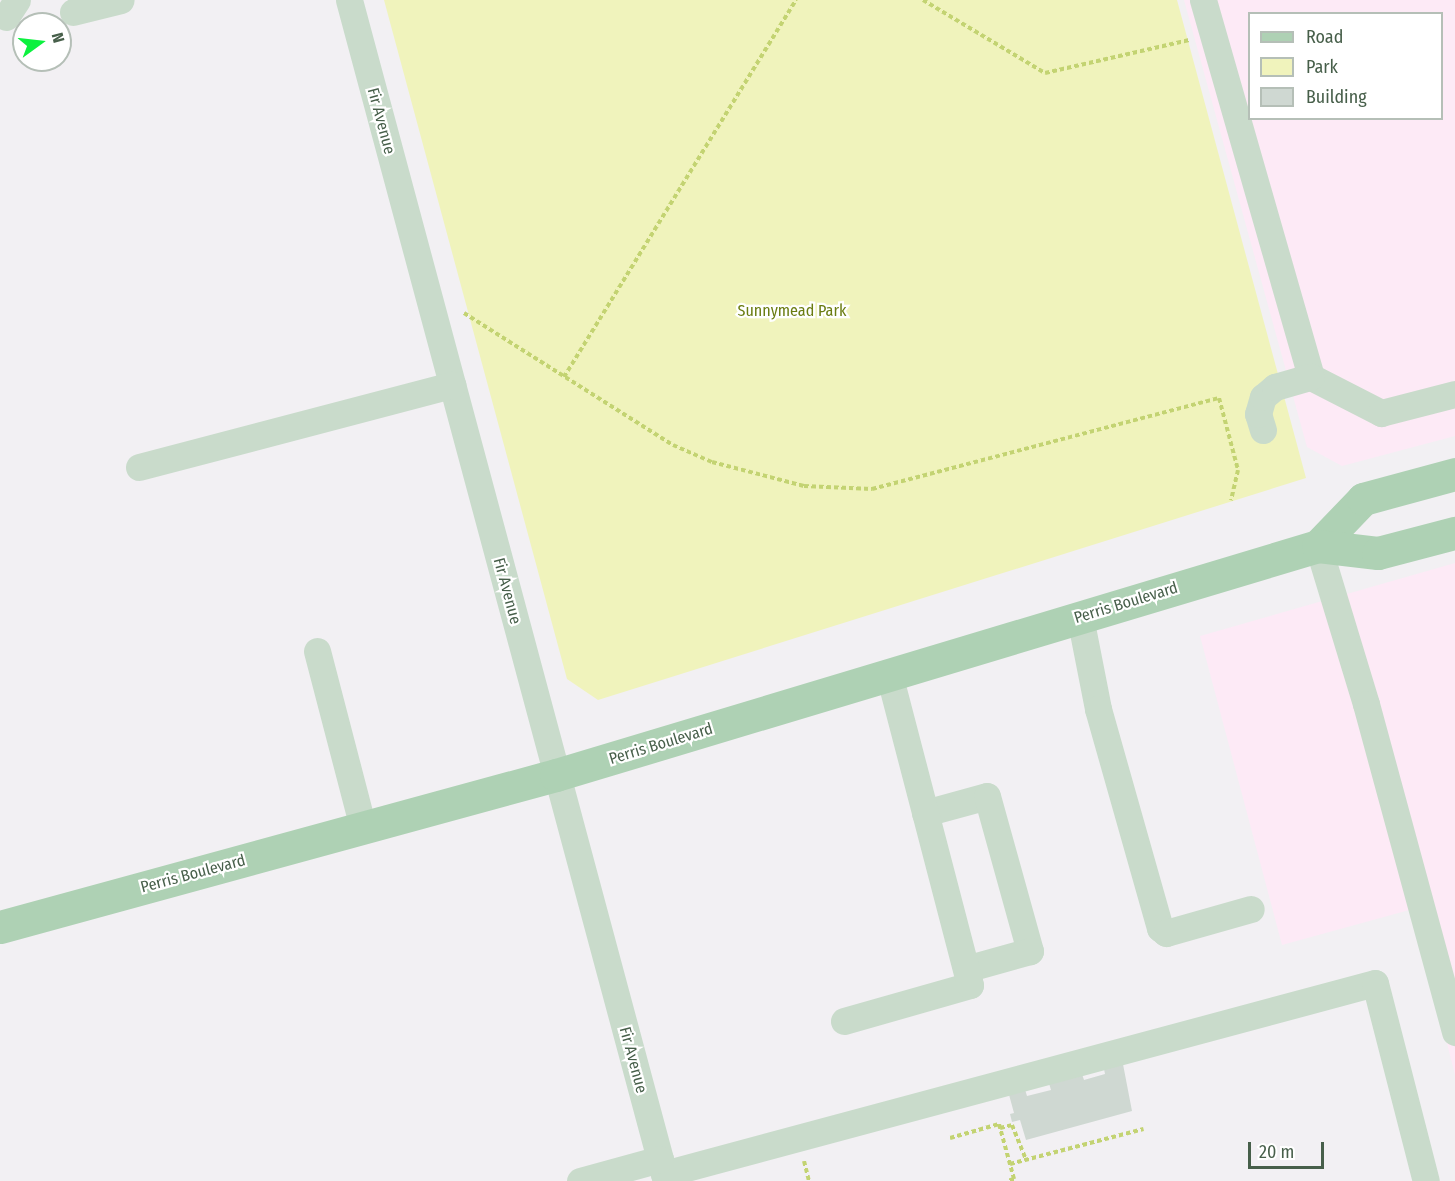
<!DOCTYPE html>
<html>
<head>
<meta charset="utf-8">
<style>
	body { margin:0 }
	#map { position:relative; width:1455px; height:1181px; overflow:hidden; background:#f2f0f3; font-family:"Fira Sans Condensed",sans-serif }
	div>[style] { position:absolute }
	.commercial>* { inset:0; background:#fdeaf6 }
	.green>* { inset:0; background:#f0f3bc }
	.building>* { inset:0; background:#cfd8d2 }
	.path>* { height:4px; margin-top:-2px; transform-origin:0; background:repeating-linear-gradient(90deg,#c3d372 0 4.5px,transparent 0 7.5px) }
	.minor>* { height:27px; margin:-13.5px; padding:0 13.5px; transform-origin:13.5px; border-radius:13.5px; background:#c9dbcb }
	.major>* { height:33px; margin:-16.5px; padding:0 16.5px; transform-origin:16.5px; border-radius:16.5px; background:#aed1b4 }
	span { translate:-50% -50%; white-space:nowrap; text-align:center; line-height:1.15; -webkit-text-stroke:4.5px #fff; paint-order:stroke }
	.street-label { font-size:16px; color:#475f4a }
	.park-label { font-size:16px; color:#6a7c11 }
	.legend { position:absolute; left:1248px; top:12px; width:195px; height:108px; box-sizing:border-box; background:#fff; border:2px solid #b5bfb7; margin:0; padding:8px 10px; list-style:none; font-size:18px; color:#475f4a }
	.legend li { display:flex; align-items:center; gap:12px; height:30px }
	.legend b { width:30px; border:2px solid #b5bfb7 }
	.north { position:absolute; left:12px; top:12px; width:60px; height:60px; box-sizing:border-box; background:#fff; border:2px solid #b5bfb7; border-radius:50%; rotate:75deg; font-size:16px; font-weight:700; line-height:24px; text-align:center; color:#475f4a }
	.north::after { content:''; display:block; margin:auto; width:21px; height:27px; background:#0cf13f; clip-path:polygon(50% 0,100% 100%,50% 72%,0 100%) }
	.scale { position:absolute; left:1248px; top:1142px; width:76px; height:27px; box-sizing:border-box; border:3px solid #475f4a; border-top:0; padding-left:8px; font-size:18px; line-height:21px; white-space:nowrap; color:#475f4a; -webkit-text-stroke:4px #fff; paint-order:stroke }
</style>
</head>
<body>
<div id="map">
	<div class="commercial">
		<div style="clip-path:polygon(evenodd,1184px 0,1455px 0,1455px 436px,1342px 466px,1307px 447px,1184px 0,1250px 14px,1442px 14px,1442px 118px,1250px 118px,1250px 14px)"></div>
		<div style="clip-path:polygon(1455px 563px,1455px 1075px,1413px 909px,1282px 945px,1200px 636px)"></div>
	</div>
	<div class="green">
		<div style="clip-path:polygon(384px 0,1177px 0,1306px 478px,598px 700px,567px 679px)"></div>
	</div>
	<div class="building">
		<div style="clip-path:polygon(1122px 1059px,1132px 1111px,1026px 1140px,1020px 1120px,1012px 1122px,1010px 1114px,1014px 1113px,1008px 1091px,1024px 1086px,1027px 1096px,1051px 1090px,1048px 1080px,1081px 1071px,1084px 1080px,1105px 1074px,1103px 1064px)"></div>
	</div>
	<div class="path">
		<div style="left:923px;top:0;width:142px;rotate:30.9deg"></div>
		<div style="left:1045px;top:73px;width:148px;rotate:-12.9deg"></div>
		<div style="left:464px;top:313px;width:247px;rotate:32.3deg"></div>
		<div style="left:673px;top:445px;width:43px;rotate:23.6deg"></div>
		<div style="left:712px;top:462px;width:95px;rotate:14.6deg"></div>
		<div style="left:804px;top:486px;width:68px;rotate:2.5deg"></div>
		<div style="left:872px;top:489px;width:359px;rotate:-14.7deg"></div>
		<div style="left:1219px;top:398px;width:74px;rotate:75.2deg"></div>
		<div style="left:1238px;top:470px;width:31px;rotate:103deg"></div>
		<div style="left:564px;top:377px;width:443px;rotate:-58.4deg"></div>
		<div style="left:1000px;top:1128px;width:12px;rotate:-14deg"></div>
		<div style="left:1012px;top:1125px;width:38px;rotate:68deg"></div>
		<div style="left:950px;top:1138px;width:51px;rotate:-15.9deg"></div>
		<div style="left:999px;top:1124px;width:57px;rotate:74.7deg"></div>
		<div style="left:1014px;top:1179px;width:7px;rotate:164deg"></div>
		<div style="left:804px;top:1161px;width:21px;rotate:76deg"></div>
		<div style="left:1010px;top:1164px;width:138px;rotate:-14.7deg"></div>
	</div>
	<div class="minor">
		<div style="left:349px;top:0;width:1223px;rotate:74.98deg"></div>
		<div style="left:1203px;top:0;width:392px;rotate:74deg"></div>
		<div style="left:1311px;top:377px;width:79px;rotate:27.2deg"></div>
		<div style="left:1381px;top:413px;width:76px;rotate:-14.4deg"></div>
		<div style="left:73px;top:12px;width:49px;rotate:-14deg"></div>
		<div style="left:6px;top:17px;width:20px;rotate:-57deg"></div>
		<div style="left:1263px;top:430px;width:17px;rotate:-107deg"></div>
		<div style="left:1258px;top:414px;width:18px;rotate:-74deg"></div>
		<div style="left:1263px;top:397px;width:16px;rotate:-40deg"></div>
		<div style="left:1275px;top:387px;width:37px;rotate:-16deg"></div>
		<div style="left:139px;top:467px;width:324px;rotate:-14.7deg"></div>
		<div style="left:1318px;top:546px;width:165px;rotate:73.1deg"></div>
		<div style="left:1366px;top:704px;width:340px;rotate:74.8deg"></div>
		<div style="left:1080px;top:617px;width:94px;rotate:78.9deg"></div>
		<div style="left:1098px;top:709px;width:228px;rotate:74.2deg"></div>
		<div style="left:1160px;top:928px;width:8px;rotate:40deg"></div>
		<div style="left:1166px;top:933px;width:88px;rotate:-15.8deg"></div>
		<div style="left:317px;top:651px;width:183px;rotate:75.4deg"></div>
		<div style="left:925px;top:813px;width:64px;rotate:-15.3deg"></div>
		<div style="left:987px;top:796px;width:161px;rotate:74.5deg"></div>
		<div style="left:1030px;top:951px;width:66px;rotate:164.3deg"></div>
		<div style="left:844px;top:1021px;width:131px;rotate:-15.9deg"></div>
		<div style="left:970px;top:985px;width:321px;rotate:-104.6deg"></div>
		<div style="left:664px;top:1174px;width:736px;rotate:-15.04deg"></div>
		<div style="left:1375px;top:983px;width:204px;rotate:75.6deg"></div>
		<div style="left:580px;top:1181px;width:83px;rotate:-15.4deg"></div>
	</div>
	<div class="major">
		<div style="left:1318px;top:546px;width:65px;rotate:-46.2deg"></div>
		<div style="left:1363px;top:499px;width:95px;rotate:-15.2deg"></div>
		<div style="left:0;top:927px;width:576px;rotate:-15.29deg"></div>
		<div style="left:556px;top:775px;width:796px;rotate:-16.73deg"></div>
		<div style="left:1318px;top:546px;width:60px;rotate:6.7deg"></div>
		<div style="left:1378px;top:553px;width:80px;rotate:-14.6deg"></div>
	</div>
	<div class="street-label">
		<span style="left:381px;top:121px;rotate:75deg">Fir Avenue</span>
		<span style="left:507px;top:591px;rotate:75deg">Fir Avenue</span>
		<span style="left:1126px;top:603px;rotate:-17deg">Perris Boulevard</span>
		<span style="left:661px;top:744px;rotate:-17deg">Perris Boulevard</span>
		<span style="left:193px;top:874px;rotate:-15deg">Perris Boulevard</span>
		<span style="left:633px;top:1060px;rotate:75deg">Fir Avenue</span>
	</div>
	<div class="park-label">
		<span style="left:792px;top:311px">Sunnymead Park</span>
	</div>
	<ul class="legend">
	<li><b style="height:8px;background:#aed1b4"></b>Road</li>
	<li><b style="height:16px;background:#f0f3bc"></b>Park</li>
	<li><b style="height:16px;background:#cfd8d2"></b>Building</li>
	</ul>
	<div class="north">N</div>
	<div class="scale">20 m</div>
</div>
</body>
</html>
